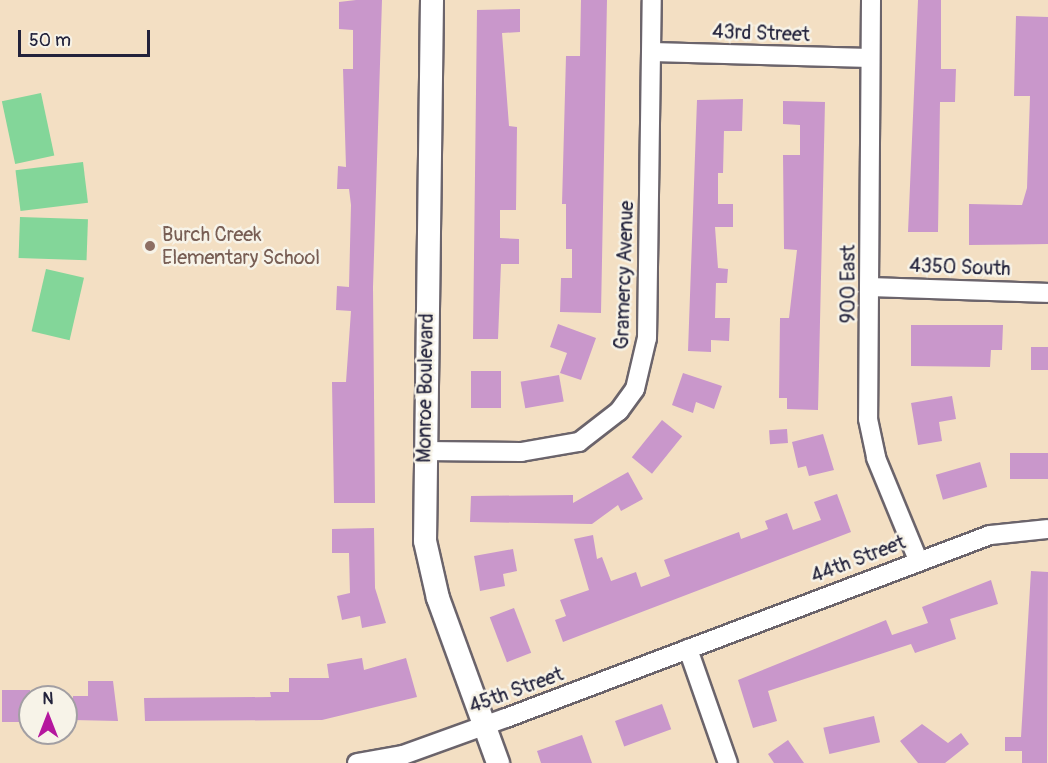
<!DOCTYPE html>
<html>
<head>
<meta charset="utf-8">
<style>
	body { margin:0 }
	#map { position:relative; width:1048px; height:763px; overflow:hidden; background:#f3dfc3; font-family:Pangolin,sans-serif }
	div>[style] { position:absolute }
	.green>* { inset:0; background:#83d699; transform-origin:0 0 }
	.building>* { inset:0; background:#c997cb; transform-origin:0 0 }
	.roads { filter:drop-shadow(2px 0 #6b646b) drop-shadow(-2px 0 #6b646b) drop-shadow(0 2px #6b646b) drop-shadow(0 -2px #6b646b) }
	.minor>* { height:18px; margin:-9px; padding:0 9px; transform-origin:9px; border-radius:9px; background:#fff }
	.tertiary>* { height:22px; margin:-11px; padding:0 11px; transform-origin:11px; border-radius:11px; background:#fff }
	.dots>* { width:16px; height:16px; translate:-50% -50%; box-sizing:border-box; border:3px solid #f7f3e8; border-radius:50% }
	span { translate:-50% -50%; white-space:nowrap; text-align:center; line-height:1.15; -webkit-text-stroke:5px #f7f3e8; paint-order:stroke }
	.street-label { font-size:20px; color:#22223b }
	.education-label { font-size:20px; color:#785e54 }
	.left { translate:0 -50%; text-align:left }
	.north { position:absolute; left:18px; top:685px; width:60px; height:60px; box-sizing:border-box; background:#f7f3e8; border:2px solid #a29fa3; border-radius:50%; rotate:0deg; font-size:16px; font-weight:700; line-height:24px; text-align:center; color:#22223b }
	.north::after { content:''; display:block; margin:auto; width:21px; height:27px; background:#b5179e; clip-path:polygon(50% 0,100% 100%,50% 72%,0 100%) }
	.scale { position:absolute; left:18px; top:30px; width:132px; height:27px; box-sizing:border-box; border:3px solid #22223b; border-top:0; padding-left:8px; font-size:18px; line-height:21px; white-space:nowrap; color:#22223b; -webkit-text-stroke:4px #f7f3e8; paint-order:stroke }
</style>
</head>
<body>
<div id="map">
	<div class="green">
		<div style="left:41px;top:93px;width:64px;height:40px;rotate:78deg"></div>
		<div style="left:83px;top:162px;width:41px;height:68px;rotate:83deg"></div>
		<div style="left:20px;top:217px;width:68px;height:41px;rotate:2deg"></div>
		<div style="left:46px;top:269px;width:39px;height:64px;rotate:13deg"></div>
	</div>
	<div class="building">
		<div style="clip-path:polygon(356px 0,382px 0,373px 287px,375px 503px,334px 503px,332px 382px,346px 382px,351px 311px,336px 310px,337px 286px,349px 287px,351px 205px,349px 189px,337px 189px,338px 166px,346px 167px,343px 69px,353px 69px,353px 30px,339px 29px,339px 2px)"></div>
		<div style="clip-path:polygon(581px 0,607px 0,601px 313px,560px 312px,561px 278px,572px 278px,572px 249px,566px 249px,566px 204px,562px 204px,566px 56px,580px 56px)"></div>
		<div style="clip-path:polygon(918px 0,941px 0,941px 69px,956px 69px,955px 102px,940px 102px,938px 232px,908px 232px)"></div>
		<div style="clip-path:polygon(520px 9px,520px 32px,502px 33px,509px 126px,517px 127px,516px 210px,500px 210px,500px 238px,519px 239px,519px 264px,501px 264px,498px 339px,473px 339px,477px 10px)"></div>
		<div style="clip-path:polygon(1016px 16px,1048px 17px,1048px 244px,969px 245px,969px 204px,1022px 205px,1027px 188px,1030px 96px,1014px 96px)"></div>
		<div style="clip-path:polygon(743px 99px,742px 131px,724px 131px,723px 173px,718px 173px,718px 204px,733px 204px,733px 227px,715px 227px,718px 268px,728px 269px,727px 283px,716px 283px,715px 318px,730px 318px,729px 341px,711px 340px,711px 352px,688px 351px,697px 100px)"></div>
		<div style="clip-path:polygon(783px 101px,825px 102px,818px 410px,787px 409px,787px 398px,779px 398px,780px 318px,789px 318px,797px 250px,784px 249px,783px 155px,800px 155px,800px 125px,783px 124px)"></div>
		<div style="clip-path:polygon(558px 324px,596px 338px,581px 380px,560px 373px,567px 353px,550px 347px)"></div>
		<div style="clip-path:polygon(911px 325px,1003px 325px,1002px 350px,991px 350px,990px 367px,911px 366px)"></div>
		<div style="left:1031px;top:347px;width:17px;height:23px"></div>
		<div style="left:471px;top:371px;width:30px;height:37px"></div>
		<div style="clip-path:polygon(683px 373px,722px 386px,714px 409px,696px 402px,693px 413px,672px 405px)"></div>
		<div style="left:559px;top:375px;width:27px;height:39px;rotate:80deg"></div>
		<div style="clip-path:polygon(952px 396px,956px 419px,939px 422px,942px 441px,918px 445px,911px 403px)"></div>
		<div style="left:662px;top:420px;width:26px;height:48px;rotate:39deg"></div>
		<div style="left:787px;top:429px;width:14px;height:18px;rotate:86deg"></div>
		<div style="clip-path:polygon(823px 434px,834px 470px,809px 476px,806px 466px,798px 468px,792px 442px)"></div>
		<div style="left:1048px;top:453px;width:26px;height:38px;rotate:90deg"></div>
		<div style="left:980px;top:462px;width:26px;height:46px;rotate:74deg"></div>
		<div style="clip-path:polygon(628px 472px,643px 499px,621px 511px,618px 505px,592px 524px,470px 522px,471px 496px,573px 495px,573px 503px)"></div>
		<div style="clip-path:polygon(837px 494px,851px 532px,563px 642px,555px 620px,566px 616px,560px 600px,589px 590px,574px 539px,593px 535px,597px 559px,602px 557px,611px 581px,636px 572px,641px 587px,670px 576px,664px 560px,739px 532px,741px 539px,768px 529px,765px 521px,787px 513px,793px 530px,821px 520px,814px 502px)"></div>
		<div style="clip-path:polygon(374px 528px,375px 588px,386px 623px,362px 628px,360px 616px,342px 620px,337px 596px,350px 593px,349px 553px,332px 553px,332px 529px)"></div>
		<div style="clip-path:polygon(513px 549px,517px 571px,503px 574px,505px 586px,480px 591px,474px 556px)"></div>
		<div style="clip-path:polygon(1031px 571px,1048px 572px,1047px 763px,1022px 763px,1022px 751px,1005px 751px,1005px 737px,1021px 737px)"></div>
		<div style="clip-path:polygon(991px 580px,998px 604px,950px 619px,956px 639px,915px 653px,911px 644px,768px 691px,777px 721px,753px 728px,738px 680px,886px 620px,892px 635px,928px 623px,922px 607px)"></div>
		<div style="left:514px;top:608px;width:48px;height:26px;rotate:69deg"></div>
		<div style="clip-path:polygon(362px 658px,364px 670px,406px 658px,417px 697px,322px 720px,145px 721px,144px 698px,271px 697px,270px 692px,289px 692px,289px 678px,329px 678px,327px 664px)"></div>
		<div style="clip-path:polygon(88px 681px,113px 681px,118px 721px,73px 720px,73px 696px,88px 696px)"></div>
		<div style="left:30px;top:690px;width:32px;height:28px;rotate:90deg"></div>
		<div style="left:662px;top:704px;width:27px;height:50px;rotate:70deg"></div>
		<div style="left:874px;top:716px;width:27px;height:52px;rotate:77deg"></div>
		<div style="clip-path:polygon(922px 724px,948px 743px,961px 733px,969px 744px,945px 763px,918px 763px,900px 741px)"></div>
		<div style="clip-path:polygon(582px 735px,592px 763px,541px 763px,537px 751px)"></div>
		<div style="clip-path:polygon(788px 740px,804px 763px,774px 763px,768px 754px)"></div>
	</div>
	<div class="roads">
		<div class="minor">
			<div style="left:871px;top:0;width:419px;rotate:90.4deg"></div>
			<div style="left:868px;top:419px;width:40px;rotate:78deg"></div>
			<div style="left:876px;top:458px;width:110px;rotate:67.6deg"></div>
			<div style="left:652px;top:52px;width:218px;rotate:1.6deg"></div>
			<div style="left:871px;top:287px;width:177px;rotate:1.9deg"></div>
			<div style="left:424px;top:451px;width:97px;rotate:0.6deg"></div>
			<div style="left:521px;top:452px;width:59px;rotate:-9.8deg"></div>
			<div style="left:579px;top:442px;width:51px;rotate:-37.8deg"></div>
			<div style="left:619px;top:411px;width:27px;rotate:-54deg"></div>
			<div style="left:635px;top:389px;width:52px;rotate:-76.8deg"></div>
			<div style="left:647px;top:338px;width:338px;rotate:-89.2deg"></div>
			<div style="left:688px;top:649px;width:121px;rotate:70.7deg"></div>
			<div style="left:357px;top:763px;width:47px;rotate:-9.9deg"></div>
			<div style="left:403px;top:755px;width:109px;rotate:-19.8deg"></div>
			<div style="left:506px;top:718px;width:517px;rotate:-20.71deg"></div>
			<div style="left:990px;top:535px;width:58px;rotate:-5.9deg"></div>
		</div>
		<div class="tertiary">
			<div style="left:432px;top:0;width:541px;rotate:90.74deg"></div>
			<div style="left:425px;top:541px;width:58px;rotate:77.2deg"></div>
			<div style="left:438px;top:598px;width:176px;rotate:70deg"></div>
		</div>
	</div>
	<div class="dots">
		<div style="left:150px;top:246px;background:#8d6e63"></div>
	</div>
	<div class="street-label">
		<span style="left:761px;top:33px;rotate:2deg">43rd Street</span>
		<span style="left:960px;top:267px;rotate:2deg">4350 South</span>
		<span style="left:624px;top:275px;rotate:-88deg">Gramercy Avenue</span>
		<span style="left:848px;top:284px;rotate:-90deg">900 East</span>
		<span style="left:425px;top:388px;rotate:-89deg">Monroe Boulevard</span>
		<span style="left:858px;top:559px;rotate:-21deg">44th Street</span>
		<span style="left:516px;top:690px;rotate:-20deg">45th Street</span>
	</div>
	<div class="education-label">
		<span class="left" style="left:162px;top:246px">Burch Creek<br>Elementary School</span>
	</div>
	<div class="north">N</div>
	<div class="scale">50 m</div>
</div>
</body>
</html>
